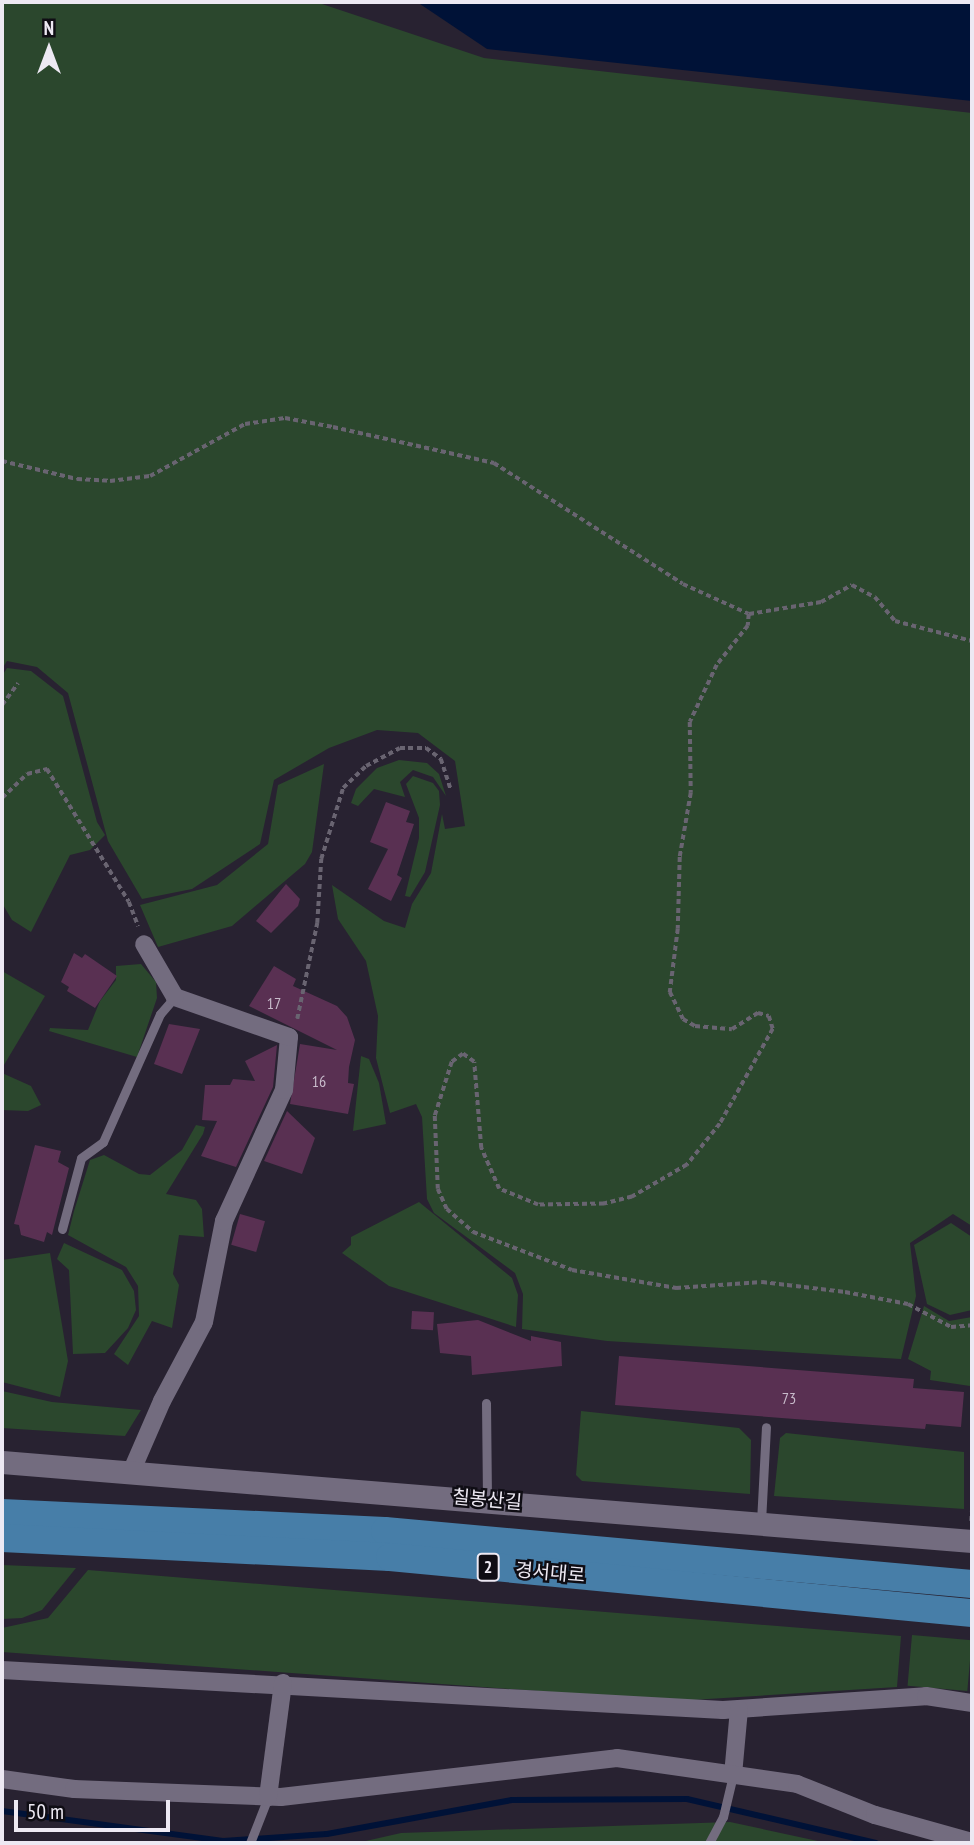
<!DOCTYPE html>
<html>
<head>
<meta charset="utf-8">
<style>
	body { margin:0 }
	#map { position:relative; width:974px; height:1845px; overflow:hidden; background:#282231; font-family:"PT Sans Narrow","Noto Sans KR",sans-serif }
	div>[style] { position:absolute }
	.green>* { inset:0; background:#2b472d; transform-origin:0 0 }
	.water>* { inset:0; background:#001237 }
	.stream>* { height:6px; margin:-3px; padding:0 3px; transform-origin:3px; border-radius:3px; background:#001237 }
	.building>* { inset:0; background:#593052; transform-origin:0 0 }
	.path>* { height:3.5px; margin-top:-1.75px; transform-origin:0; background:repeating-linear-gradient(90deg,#696471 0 5px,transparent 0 8.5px) }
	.service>* { height:9px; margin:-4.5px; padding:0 4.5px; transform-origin:4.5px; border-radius:4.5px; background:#736c7f }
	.minor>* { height:18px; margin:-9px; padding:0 9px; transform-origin:9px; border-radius:9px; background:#736c7f }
	.tertiary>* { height:23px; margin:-11.5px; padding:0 11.5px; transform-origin:11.5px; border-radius:11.5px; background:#736c7f }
	.primary>* { height:28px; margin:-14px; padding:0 14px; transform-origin:14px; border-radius:14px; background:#477ea8 }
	span { translate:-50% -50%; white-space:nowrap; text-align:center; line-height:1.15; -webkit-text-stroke:5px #0f0d14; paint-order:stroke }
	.number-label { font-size:16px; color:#c8bbcb }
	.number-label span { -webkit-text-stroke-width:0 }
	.shield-label span { padding:2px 5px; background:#0f0d14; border:2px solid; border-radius:5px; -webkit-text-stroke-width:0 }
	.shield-label { font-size:18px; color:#ede9f3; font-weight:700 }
	.street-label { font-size:19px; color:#ede9f3 }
	.frame { position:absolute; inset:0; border:4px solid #ede9f3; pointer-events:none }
	.north { position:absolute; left:14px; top:14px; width:70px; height:70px; -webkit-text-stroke:5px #0f0d14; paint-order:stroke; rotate:0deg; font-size:19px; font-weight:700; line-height:28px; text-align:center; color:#ede9f3 }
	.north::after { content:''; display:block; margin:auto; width:24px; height:32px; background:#ede9f3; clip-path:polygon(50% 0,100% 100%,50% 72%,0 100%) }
	.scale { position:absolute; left:14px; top:1800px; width:156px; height:32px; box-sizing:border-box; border:4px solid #ede9f3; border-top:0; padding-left:9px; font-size:21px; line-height:24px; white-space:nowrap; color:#ede9f3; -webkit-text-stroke:5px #0f0d14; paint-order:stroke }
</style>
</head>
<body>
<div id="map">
	<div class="green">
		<div style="clip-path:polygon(2px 2px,316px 2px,484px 58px,972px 113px,972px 1226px,953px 1214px,910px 1243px,916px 1296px,901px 1359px,607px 1341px,522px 1329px,523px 1294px,515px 1273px,434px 1213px,427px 1199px,422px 1117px,416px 1104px,390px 1113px,376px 1058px,378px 1016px,366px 961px,338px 919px,332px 885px,384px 921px,405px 928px,412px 904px,431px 873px,442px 814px,445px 829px,465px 826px,455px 761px,418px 733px,377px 730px,329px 748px,274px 780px,260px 844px,192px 889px,142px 899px,108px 841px,68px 693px,37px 667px,7px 661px,2px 669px)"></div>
		<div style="clip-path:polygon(7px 668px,31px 671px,63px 696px,97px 822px,105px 835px,90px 850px,70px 855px,31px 932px,12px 920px,2px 903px,2px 676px)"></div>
		<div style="clip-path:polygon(399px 760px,427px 763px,439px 774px,446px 796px,433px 777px,413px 770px,400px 782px,405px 797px,374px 789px,358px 806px,351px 803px,356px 789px,377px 768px)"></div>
		<div style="clip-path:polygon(324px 764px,312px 852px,305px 864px,232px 926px,158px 947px,140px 905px,217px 885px,268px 844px,278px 785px)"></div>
		<div style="clip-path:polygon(413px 776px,433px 783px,439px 791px,440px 805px,425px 872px,410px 897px,405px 896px,419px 838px,419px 818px,406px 784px)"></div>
		<div style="clip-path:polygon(141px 964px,156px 982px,157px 998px,137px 1057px,49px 1031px,50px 1028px,88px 1030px,100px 1001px,116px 980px,116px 966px)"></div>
		<div style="clip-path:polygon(2px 971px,45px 996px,4px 1065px,2px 1065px)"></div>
		<div style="clip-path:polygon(361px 1056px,369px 1059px,379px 1083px,386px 1124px,353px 1131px)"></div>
		<div style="clip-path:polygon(2px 1073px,31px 1086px,41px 1105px,28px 1111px,2px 1110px)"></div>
		<div style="clip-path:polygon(196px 1125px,205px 1127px,203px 1134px,166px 1194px,196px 1200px,202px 1209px,204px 1237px,179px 1235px,173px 1274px,179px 1285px,172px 1328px,152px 1321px,128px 1365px,114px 1354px,139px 1316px,138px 1286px,126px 1267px,68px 1235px,74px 1211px,90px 1160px,104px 1155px,139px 1174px,150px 1175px,182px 1150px)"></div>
		<div style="clip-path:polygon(419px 1202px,512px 1278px,518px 1295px,516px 1327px,389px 1286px,342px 1253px,351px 1245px,351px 1237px)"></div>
		<div style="clip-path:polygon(951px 1223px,972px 1237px,972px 1310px,950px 1315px,927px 1304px,914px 1245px)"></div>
		<div style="clip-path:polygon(64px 1243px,122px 1270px,134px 1291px,136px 1310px,128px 1328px,105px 1353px,73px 1354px,69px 1270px,57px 1259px)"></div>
		<div style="clip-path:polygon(50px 1253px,68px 1361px,60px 1397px,2px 1382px,2px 1260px)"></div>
		<div style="clip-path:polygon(924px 1306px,949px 1321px,972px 1317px,970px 1398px,970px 1386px,930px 1380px,931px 1371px,908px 1359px)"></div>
		<div style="clip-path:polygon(2px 1391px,52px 1402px,141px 1410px,125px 1436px,2px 1428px)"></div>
		<div style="clip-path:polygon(581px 1411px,739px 1428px,751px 1440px,750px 1494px,582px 1481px,576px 1475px)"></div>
		<div style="clip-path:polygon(786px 1433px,964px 1452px,964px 1509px,774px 1496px,780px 1438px)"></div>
		<div style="clip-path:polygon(2px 1565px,76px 1568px,42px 1610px,22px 1618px,2px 1619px)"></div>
		<div style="clip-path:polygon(88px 1570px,901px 1636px,897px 1687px,676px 1701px,2px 1652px,2px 1628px,48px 1618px)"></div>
		<div style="left:912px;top:1635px;width:60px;height:51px;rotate:5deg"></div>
		<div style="clip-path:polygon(730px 1822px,827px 1843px,357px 1843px,401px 1833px)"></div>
	</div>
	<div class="water">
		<div style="clip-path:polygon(417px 2px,972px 2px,972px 101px,487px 49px)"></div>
	</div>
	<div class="stream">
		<div style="left:2px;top:1811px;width:223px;rotate:7.7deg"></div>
		<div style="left:223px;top:1841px;width:104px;rotate:-3.9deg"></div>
		<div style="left:327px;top:1834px;width:188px;rotate:-10.4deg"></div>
		<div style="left:512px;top:1800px;width:175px;rotate:-0.3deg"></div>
		<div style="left:687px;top:1799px;width:194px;rotate:13.1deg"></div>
	</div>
	<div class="building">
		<div style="clip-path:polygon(386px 802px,410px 811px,406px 822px,414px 824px,397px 875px,402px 878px,391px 901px,368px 889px,388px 849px,370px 842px)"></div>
		<div style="clip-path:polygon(286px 884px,300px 899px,298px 906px,271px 933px,256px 921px)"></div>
		<div style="clip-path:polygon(74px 953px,82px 958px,85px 954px,117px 976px,95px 1008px,67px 991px,69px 987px,61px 982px)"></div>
		<div style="clip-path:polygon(274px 966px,296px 979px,293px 986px,337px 1006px,347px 1017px,355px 1040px,349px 1067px,348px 1083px,354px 1084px,348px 1114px,290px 1104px,300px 1044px,337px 1050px,249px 1006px)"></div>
		<div style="clip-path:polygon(169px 1024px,200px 1029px,182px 1074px,154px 1064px)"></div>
		<div style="clip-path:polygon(277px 1045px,273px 1087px,236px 1167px,201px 1156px,217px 1121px,202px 1120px,205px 1085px,230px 1085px,233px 1079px,255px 1081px,245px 1061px)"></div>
		<div style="clip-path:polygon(287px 1111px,315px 1138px,302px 1174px,264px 1161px)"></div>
		<div style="clip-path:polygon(35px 1145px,61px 1151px,58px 1162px,69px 1168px,52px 1235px,47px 1232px,44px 1242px,21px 1235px,19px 1225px,14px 1224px)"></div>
		<div style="left:240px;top:1214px;width:26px;height:32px;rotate:16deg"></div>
		<div style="left:412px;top:1311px;width:22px;height:18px;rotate:3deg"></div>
		<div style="clip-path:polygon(478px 1320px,531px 1341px,531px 1336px,561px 1342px,562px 1366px,472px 1375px,471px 1356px,440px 1353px,437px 1324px)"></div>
		<div style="clip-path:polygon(619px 1356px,914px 1379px,913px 1388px,964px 1392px,961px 1427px,926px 1424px,925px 1429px,615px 1405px)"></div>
	</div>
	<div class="path">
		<div style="left:2px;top:461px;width:77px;rotate:13.5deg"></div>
		<div style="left:77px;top:479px;width:33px;rotate:3deg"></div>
		<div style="left:110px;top:481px;width:40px;rotate:-7.1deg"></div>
		<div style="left:150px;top:476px;width:108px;rotate:-28.7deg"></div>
		<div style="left:245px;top:424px;width:40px;rotate:-8.5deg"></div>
		<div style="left:285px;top:418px;width:49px;rotate:10.6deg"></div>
		<div style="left:333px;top:427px;width:165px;rotate:12.6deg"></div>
		<div style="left:494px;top:463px;width:224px;rotate:32.6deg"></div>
		<div style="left:683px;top:584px;width:72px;rotate:24.4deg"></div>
		<div style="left:749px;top:614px;width:73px;rotate:-9.5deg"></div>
		<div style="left:821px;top:602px;width:35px;rotate:-29deg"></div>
		<div style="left:852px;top:585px;width:26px;rotate:28deg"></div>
		<div style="left:875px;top:597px;width:31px;rotate:50deg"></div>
		<div style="left:895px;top:621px;width:80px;rotate:14.6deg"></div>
		<div style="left:749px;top:614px;width:12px;rotate:95deg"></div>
		<div style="left:748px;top:626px;width:50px;rotate:128.5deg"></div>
		<div style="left:717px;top:665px;width:63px;rotate:115.3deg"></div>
		<div style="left:690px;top:722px;width:71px;rotate:89.2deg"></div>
		<div style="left:691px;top:793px;width:65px;rotate:99.8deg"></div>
		<div style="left:680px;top:857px;width:72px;rotate:91.6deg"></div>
		<div style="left:678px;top:929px;width:64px;rotate:97.2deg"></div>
		<div style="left:670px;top:992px;width:30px;rotate:64deg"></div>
		<div style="left:683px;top:1019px;width:14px;rotate:30deg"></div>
		<div style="left:695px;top:1026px;width:37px;rotate:5deg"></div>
		<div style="left:732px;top:1029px;width:31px;rotate:-32deg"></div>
		<div style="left:758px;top:1013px;width:11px;rotate:15deg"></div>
		<div style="left:769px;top:1016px;width:14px;rotate:73deg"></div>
		<div style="left:773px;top:1029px;width:109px;rotate:119.2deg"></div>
		<div style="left:720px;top:1124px;width:53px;rotate:128.8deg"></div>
		<div style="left:687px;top:1165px;width:64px;rotate:149.8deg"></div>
		<div style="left:632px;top:1197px;width:29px;rotate:166deg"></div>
		<div style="left:604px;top:1204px;width:66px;rotate:179.1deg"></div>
		<div style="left:538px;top:1205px;width:42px;rotate:-157.7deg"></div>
		<div style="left:499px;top:1189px;width:45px;rotate:-113.7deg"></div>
		<div style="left:481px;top:1148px;width:86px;rotate:-94.7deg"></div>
		<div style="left:474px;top:1062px;width:14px;rotate:-144deg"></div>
		<div style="left:463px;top:1054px;width:14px;rotate:144deg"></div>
		<div style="left:452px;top:1062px;width:57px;rotate:107.5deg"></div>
		<div style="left:435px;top:1116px;width:73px;rotate:87.6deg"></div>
		<div style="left:438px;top:1189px;width:22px;rotate:66deg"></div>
		<div style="left:447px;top:1209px;width:35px;rotate:41deg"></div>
		<div style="left:473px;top:1232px;width:106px;rotate:21deg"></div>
		<div style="left:572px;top:1270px;width:106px;rotate:9.8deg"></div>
		<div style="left:676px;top:1288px;width:86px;rotate:-4deg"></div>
		<div style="left:762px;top:1282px;width:84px;rotate:6.9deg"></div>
		<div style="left:845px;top:1292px;width:64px;rotate:10.8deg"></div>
		<div style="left:908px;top:1304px;width:49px;rotate:28.1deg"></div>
		<div style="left:951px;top:1327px;width:21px;rotate:-5deg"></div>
		<div style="left:2px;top:705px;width:27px;rotate:-54deg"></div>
		<div style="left:2px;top:798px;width:35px;rotate:-44deg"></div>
		<div style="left:27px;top:774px;width:21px;rotate:-14deg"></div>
		<div style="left:47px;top:769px;width:156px;rotate:58.3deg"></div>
		<div style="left:129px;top:902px;width:26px;rotate:69deg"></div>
		<div style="left:297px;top:1019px;width:98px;rotate:-78.2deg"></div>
		<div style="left:317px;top:923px;width:64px;rotate:-86.4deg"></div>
		<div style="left:321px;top:859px;width:74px;rotate:-72.8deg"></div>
		<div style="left:343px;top:788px;width:32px;rotate:-44deg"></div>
		<div style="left:366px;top:766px;width:38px;rotate:-28deg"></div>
		<div style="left:400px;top:748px;width:26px"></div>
		<div style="left:426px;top:748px;width:19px;rotate:36deg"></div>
		<div style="left:441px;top:759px;width:32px;rotate:72deg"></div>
		<div style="left:971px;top:1521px;width:15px;rotate:-86deg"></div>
	</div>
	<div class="service">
		<div style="left:62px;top:1229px;width:73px;rotate:-75deg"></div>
		<div style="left:81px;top:1158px;width:27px;rotate:-36deg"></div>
		<div style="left:103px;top:1142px;width:140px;rotate:-66deg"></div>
		<div style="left:160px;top:1014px;width:23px;rotate:-49deg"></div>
		<div style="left:486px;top:1403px;width:97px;rotate:89.4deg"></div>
		<div style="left:761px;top:1522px;width:95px;rotate:-87deg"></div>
		<div style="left:250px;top:1843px;width:49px;rotate:-68.6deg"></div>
		<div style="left:709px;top:1843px;width:30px;rotate:-62deg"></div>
		<div style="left:723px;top:1817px;width:43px;rotate:-76.6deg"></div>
	</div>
	<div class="minor">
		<div style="left:132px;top:1470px;width:75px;rotate:-66.5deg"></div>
		<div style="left:162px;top:1401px;width:89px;rotate:-62deg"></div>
		<div style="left:204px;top:1322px;width:103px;rotate:-78.8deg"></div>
		<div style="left:224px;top:1221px;width:144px;rotate:-65.4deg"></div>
		<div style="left:284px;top:1090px;width:53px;rotate:-84.6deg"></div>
		<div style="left:289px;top:1037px;width:121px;rotate:-160.7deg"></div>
		<div style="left:175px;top:997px;width:61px;rotate:-120.3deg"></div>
		<div style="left:2px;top:1670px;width:722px;rotate:3.18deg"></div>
		<div style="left:723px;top:1710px;width:203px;rotate:-3.9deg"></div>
		<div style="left:926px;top:1696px;width:47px;rotate:8.7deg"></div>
		<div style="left:733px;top:1775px;width:66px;rotate:-84.8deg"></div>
		<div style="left:2px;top:1779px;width:73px;rotate:7.9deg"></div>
		<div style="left:74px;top:1789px;width:207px;rotate:2.2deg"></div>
		<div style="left:281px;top:1797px;width:338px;rotate:-6.6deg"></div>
		<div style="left:617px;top:1758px;width:182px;rotate:8.2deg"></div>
		<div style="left:797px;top:1784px;width:84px;rotate:21.7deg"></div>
		<div style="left:875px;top:1815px;width:101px;rotate:15.6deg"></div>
		<div style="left:268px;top:1797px;width:115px;rotate:-82.5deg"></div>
	</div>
	<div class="tertiary">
		<div style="left:2px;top:1462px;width:973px;rotate:4.66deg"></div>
	</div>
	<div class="primary">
		<div style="left:2px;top:1513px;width:383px;rotate:2.7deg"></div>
		<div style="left:385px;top:1531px;width:589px;rotate:5.16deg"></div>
		<div style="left:2px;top:1538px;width:388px;rotate:2.8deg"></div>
		<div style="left:390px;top:1557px;width:585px;rotate:5.5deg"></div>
	</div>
	<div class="number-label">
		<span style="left:274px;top:1003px">17</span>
		<span style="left:319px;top:1081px">16</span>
		<span style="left:789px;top:1398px">73</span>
	</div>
	<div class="shield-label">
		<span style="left:488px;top:1567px">2</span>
	</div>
	<div class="street-label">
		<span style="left:487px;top:1500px;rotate:5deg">칠봉산길</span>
		<span style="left:550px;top:1573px;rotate:5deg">경서대로</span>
	</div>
	<div class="frame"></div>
	<div class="north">N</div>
	<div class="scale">50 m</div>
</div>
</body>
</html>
